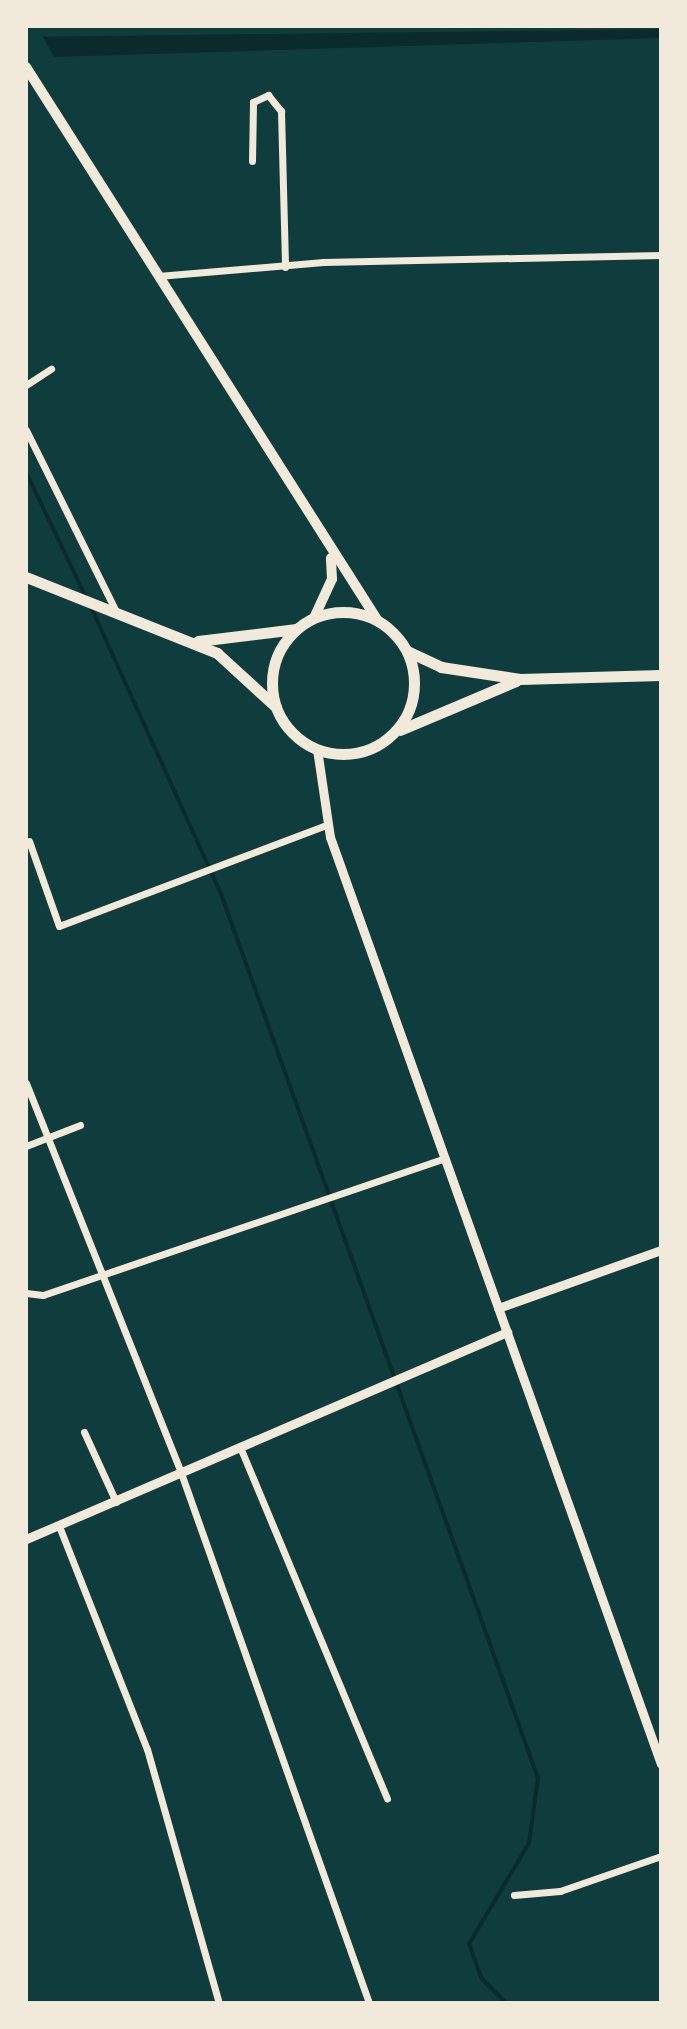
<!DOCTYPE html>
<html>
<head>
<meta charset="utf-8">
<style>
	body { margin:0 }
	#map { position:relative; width:687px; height:2029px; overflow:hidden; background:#0f3d3e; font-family:"Source Serif 4",serif }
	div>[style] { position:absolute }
	.water>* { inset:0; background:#0a2a2b }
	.pier>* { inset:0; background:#0f3d3e }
	.stream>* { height:4px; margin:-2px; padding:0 2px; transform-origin:2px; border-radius:2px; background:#0a2a2b }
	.minor>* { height:7px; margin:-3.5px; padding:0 3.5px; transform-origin:3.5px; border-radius:3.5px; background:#f1e9da }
	.tertiary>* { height:9px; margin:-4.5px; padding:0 4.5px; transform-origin:4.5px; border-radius:4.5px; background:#f1e9da }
	.secondary>* { height:10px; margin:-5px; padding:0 5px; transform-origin:5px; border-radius:5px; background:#f1e9da }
	.trunk>* { height:11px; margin:-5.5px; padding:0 5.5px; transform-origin:5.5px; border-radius:5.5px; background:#f1e9da }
	.trunk>.ring { margin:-5.5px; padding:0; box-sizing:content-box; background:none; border:11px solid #f1e9da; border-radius:50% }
	span { translate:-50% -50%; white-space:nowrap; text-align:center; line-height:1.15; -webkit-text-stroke:8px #f1e9da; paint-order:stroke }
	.frame { position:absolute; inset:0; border:28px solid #f1e9da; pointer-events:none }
</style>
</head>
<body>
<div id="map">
	<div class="water">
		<div style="clip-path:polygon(661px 29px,661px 38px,53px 57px,26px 37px)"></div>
	</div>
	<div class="pier">
		<div style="clip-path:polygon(26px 33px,41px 33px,56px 61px,26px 61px)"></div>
	</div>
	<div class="stream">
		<div style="left:26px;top:472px;width:139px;rotate:64.4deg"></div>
		<div style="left:90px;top:605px;width:314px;rotate:65.6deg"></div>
		<div style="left:220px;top:891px;width:942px;rotate:70.28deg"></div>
		<div style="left:538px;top:1778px;width:66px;rotate:97.9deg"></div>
		<div style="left:529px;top:1843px;width:117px;rotate:120.7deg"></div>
		<div style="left:469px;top:1944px;width:37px;rotate:70deg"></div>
		<div style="left:482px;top:1979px;width:34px;rotate:45deg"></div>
	</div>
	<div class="minor">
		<div style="left:252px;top:161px;width:59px;rotate:-89deg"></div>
		<div style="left:253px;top:102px;width:17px;rotate:-25deg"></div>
		<div style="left:268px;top:95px;width:21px;rotate:51deg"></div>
		<div style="left:281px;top:111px;width:156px;rotate:88.5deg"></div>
		<div style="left:158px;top:276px;width:166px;rotate:-4.8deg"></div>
		<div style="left:323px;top:262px;width:338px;rotate:-1.2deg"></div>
		<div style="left:26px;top:385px;width:30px;rotate:-33deg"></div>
		<div style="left:26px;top:430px;width:202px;rotate:63.6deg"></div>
		<div style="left:29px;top:841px;width:90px;rotate:70.6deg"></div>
		<div style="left:59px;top:926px;width:285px;rotate:-20.7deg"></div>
		<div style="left:26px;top:1083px;width:420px;rotate:68.3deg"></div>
		<div style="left:181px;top:1473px;width:562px;rotate:70.47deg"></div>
		<div style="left:26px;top:1146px;width:58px;rotate:-21.3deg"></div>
		<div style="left:26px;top:1293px;width:17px;rotate:7deg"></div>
		<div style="left:43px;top:1295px;width:425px;rotate:-18.8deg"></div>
		<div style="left:84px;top:1432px;width:77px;rotate:65.4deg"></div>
		<div style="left:240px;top:1447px;width:381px;rotate:67.3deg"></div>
		<div style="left:59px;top:1526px;width:240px;rotate:68.5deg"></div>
		<div style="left:147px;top:1749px;width:264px;rotate:74.2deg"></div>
		<div style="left:514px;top:1895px;width:46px;rotate:-5deg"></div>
		<div style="left:560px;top:1891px;width:107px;rotate:-19.1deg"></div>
	</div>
	<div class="tertiary">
		<div style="left:317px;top:749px;width:89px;rotate:81.6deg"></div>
		<div style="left:330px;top:837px;width:984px;rotate:70.35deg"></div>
		<div style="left:498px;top:1308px;width:173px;rotate:-19.6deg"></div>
		<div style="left:26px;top:1539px;width:524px;rotate:-23.28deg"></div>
	</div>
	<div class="secondary">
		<div style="left:26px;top:67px;width:656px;rotate:57.57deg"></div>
		<div style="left:314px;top:618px;width:43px;rotate:-65.2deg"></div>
		<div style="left:332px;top:579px;width:21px;rotate:-93deg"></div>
	</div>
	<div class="trunk">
		<div style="left:26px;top:577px;width:206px;rotate:21.7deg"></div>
		<div style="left:217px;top:653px;width:80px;rotate:42.5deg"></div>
		<div class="ring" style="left:272px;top:612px;width:131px;height:131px"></div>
		<div style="left:198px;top:641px;width:99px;rotate:-7deg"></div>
		<div style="left:407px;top:651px;width:38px;rotate:25deg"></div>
		<div style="left:441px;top:667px;width:80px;rotate:8.6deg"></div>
		<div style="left:520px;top:679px;width:141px;rotate:-1.6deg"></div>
		<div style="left:400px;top:730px;width:126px;rotate:-22.9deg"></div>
	</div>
	<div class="frame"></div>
</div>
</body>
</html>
